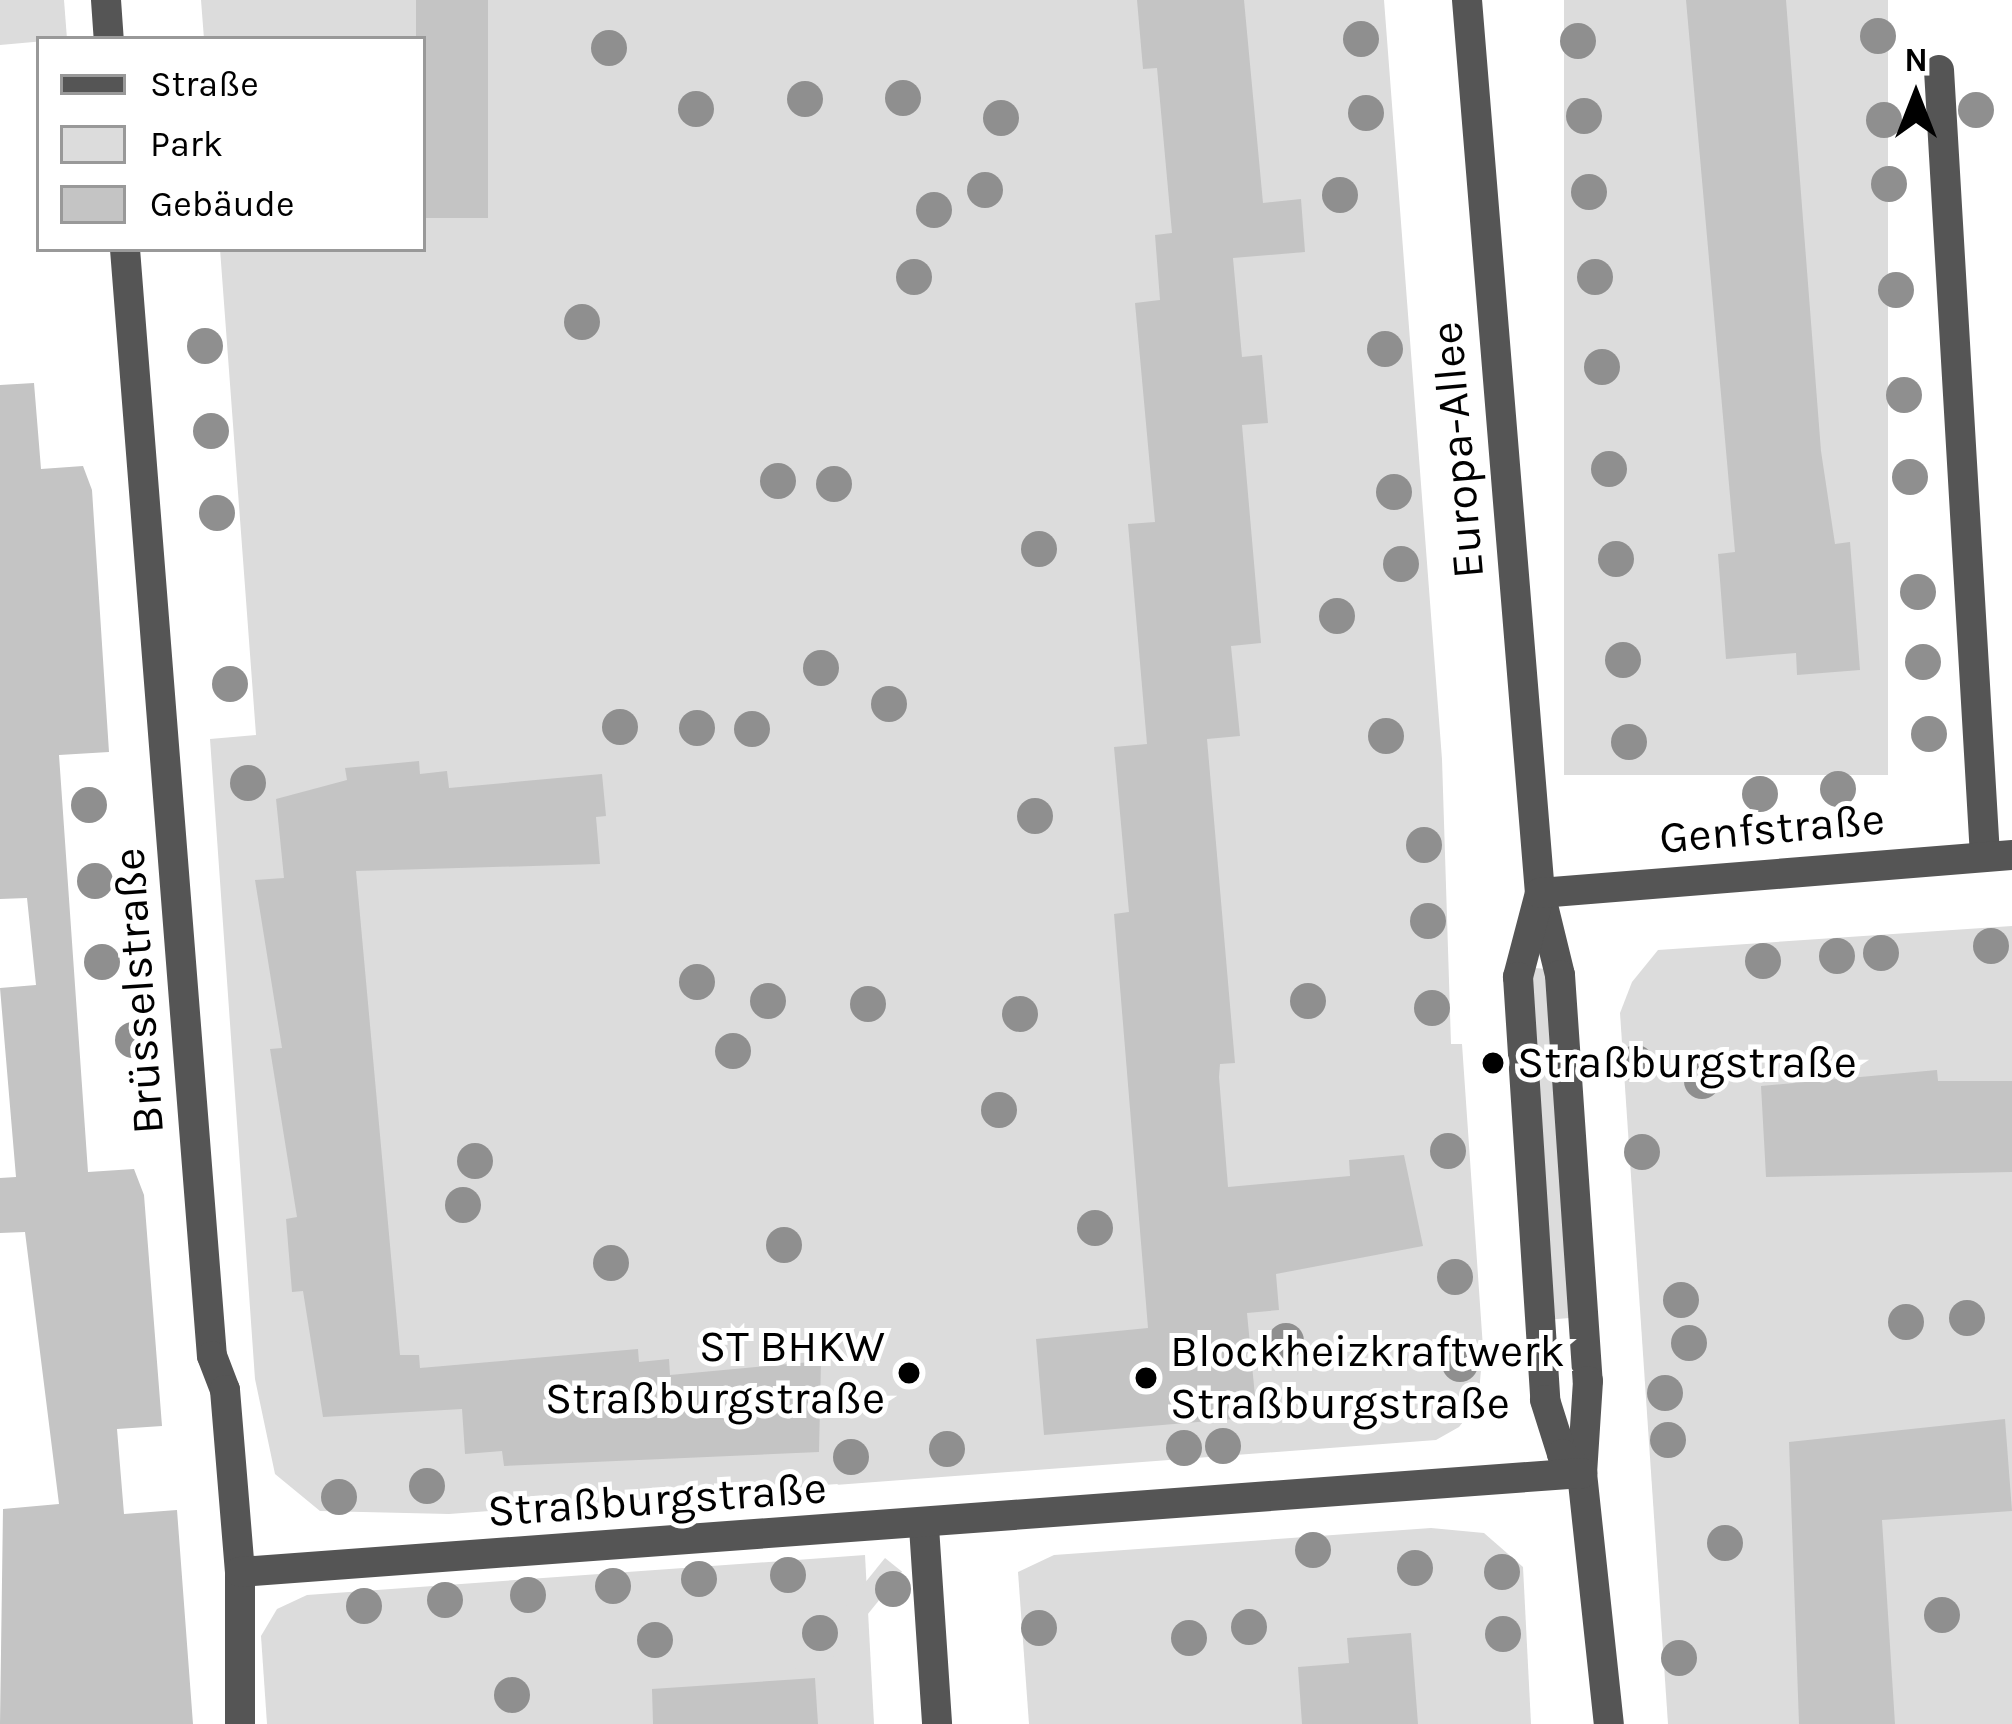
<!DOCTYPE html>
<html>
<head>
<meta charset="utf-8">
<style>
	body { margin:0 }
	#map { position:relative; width:2012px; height:1724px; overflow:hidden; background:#fff; font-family:Karla,sans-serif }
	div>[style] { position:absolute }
	.green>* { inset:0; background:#dcdcdc; transform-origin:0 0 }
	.building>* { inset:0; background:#c4c4c4; transform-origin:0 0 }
	.minor>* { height:30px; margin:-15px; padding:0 15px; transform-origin:15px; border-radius:15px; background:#555 }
	.trees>* { width:36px; height:36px; margin:-18px; border-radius:50%; background:#8f8f8f }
	.dots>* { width:33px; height:33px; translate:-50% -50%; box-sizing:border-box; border:6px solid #fff; border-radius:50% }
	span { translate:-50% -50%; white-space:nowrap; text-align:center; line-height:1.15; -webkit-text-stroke:10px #fff; paint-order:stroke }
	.street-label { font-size:45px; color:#000 }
	.poi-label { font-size:45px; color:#000 }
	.left { translate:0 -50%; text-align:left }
	.right { translate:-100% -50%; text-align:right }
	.legend { position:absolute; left:36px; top:36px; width:390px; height:216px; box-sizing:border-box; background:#fff; border:3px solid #999; margin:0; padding:15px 21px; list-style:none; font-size:36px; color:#000 }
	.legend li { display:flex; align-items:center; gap:24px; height:60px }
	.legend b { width:60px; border:3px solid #999 }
	.north { position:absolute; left:1856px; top:36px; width:120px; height:120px; -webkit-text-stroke:9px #fff; paint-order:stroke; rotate:0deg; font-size:33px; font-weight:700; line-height:48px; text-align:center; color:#000 }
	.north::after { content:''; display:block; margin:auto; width:42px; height:54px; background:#000; clip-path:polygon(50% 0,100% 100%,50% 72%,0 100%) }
</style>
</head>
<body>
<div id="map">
	<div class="green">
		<div style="clip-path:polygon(0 0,64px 0,67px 39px,0 45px)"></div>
		<div style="clip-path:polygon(201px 0,1384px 0,1442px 759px,1451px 1044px,1462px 1044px,1483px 1348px,1478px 1403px,1459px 1427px,1436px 1440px,449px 1514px,320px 1511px,275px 1474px,255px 1379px,210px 739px,256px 735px,220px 249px,423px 249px,423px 39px,204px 39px)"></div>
		<div style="left:1564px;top:0;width:324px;height:775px"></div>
		<div style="clip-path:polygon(2012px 926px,2012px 1724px,1668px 1724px,1620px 1013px,1632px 982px,1658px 950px)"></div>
		<div style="clip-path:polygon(1535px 968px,1547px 969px,1582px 1317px,1545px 1320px,1523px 995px)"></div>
		<div style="clip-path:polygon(1431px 1528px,1484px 1533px,1523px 1567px,1531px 1724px,1029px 1724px,1018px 1572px,1054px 1555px)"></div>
		<div style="clip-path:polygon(865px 1555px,874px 1724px,267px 1724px,261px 1636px,277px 1609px,307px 1595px)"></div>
		<div style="left:885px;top:1558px;width:22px;height:166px;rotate:39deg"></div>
	</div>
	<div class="building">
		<div style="left:416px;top:0;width:72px;height:218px"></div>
		<div style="clip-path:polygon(1137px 0,1244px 0,1263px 203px,1301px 199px,1305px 252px,1233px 258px,1242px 357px,1262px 355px,1268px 423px,1242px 425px,1261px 643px,1231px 646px,1240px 736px,1207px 739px,1235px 1063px,1220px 1064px,1219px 1077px,1228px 1187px,1350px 1176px,1349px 1160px,1404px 1155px,1423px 1246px,1276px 1274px,1279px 1310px,1247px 1313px,1257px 1417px,1044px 1435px,1036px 1339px,1148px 1328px,1114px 914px,1129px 912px,1114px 747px,1147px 744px,1128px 524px,1155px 522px,1135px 303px,1160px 300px,1155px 235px,1172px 233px,1157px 68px,1143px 69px)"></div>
		<div style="clip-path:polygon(1686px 0,1786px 0,1821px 451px,1835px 544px,1850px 542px,1860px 670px,1797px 675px,1796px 653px,1726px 659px,1718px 554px,1735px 552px)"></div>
		<div style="clip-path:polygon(34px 383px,41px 469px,83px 466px,92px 490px,109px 752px,59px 755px,88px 1172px,134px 1169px,144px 1195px,162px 1426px,117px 1429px,124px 1514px,177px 1510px,193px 1724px,0 1724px,3px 1509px,59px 1504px,25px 1232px,0 1233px,0 1178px,16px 1177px,0 988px,36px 985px,27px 898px,0 899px,0 385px)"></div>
		<div style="clip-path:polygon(419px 761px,420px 774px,447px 771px,449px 788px,602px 774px,606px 816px,596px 817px,600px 864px,356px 871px,400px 1355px,419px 1355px,420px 1368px,638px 1349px,639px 1362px,669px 1359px,670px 1375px,821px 1361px,819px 1452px,504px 1466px,502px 1451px,465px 1454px,462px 1409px,323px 1417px,303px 1291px,292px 1292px,286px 1219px,297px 1217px,270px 1049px,282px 1048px,255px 880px,284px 878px,276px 799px,347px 780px,345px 768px)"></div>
		<div style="clip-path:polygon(1937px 1070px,1938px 1081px,2012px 1081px,2012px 1172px,1766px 1177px,1761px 1086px)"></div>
		<div style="clip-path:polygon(2005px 1419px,2012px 1511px,1882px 1520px,1895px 1724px,1799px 1724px,1789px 1442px)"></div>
		<div style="clip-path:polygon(1411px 1633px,1418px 1724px,1302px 1724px,1298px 1667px,1349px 1663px,1347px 1638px)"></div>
		<div style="clip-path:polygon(815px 1678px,818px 1724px,653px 1724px,652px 1689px)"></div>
	</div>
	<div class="minor">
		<div style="left:106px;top:0;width:39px;rotate:86deg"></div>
		<div style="left:1467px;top:0;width:896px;rotate:85.33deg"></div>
		<div style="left:1540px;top:893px;width:84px;rotate:76.3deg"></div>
		<div style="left:1560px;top:975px;width:407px;rotate:86.1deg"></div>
		<div style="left:1588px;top:1381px;width:92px;rotate:93.7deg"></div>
		<div style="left:1582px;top:1473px;width:252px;rotate:83.9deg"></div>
		<div style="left:1939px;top:70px;width:788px;rotate:86.65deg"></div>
		<div style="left:125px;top:249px;width:1110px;rotate:85.51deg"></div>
		<div style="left:212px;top:1356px;width:36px;rotate:69deg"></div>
		<div style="left:225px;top:1390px;width:183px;rotate:85.3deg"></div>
		<div style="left:240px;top:1572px;width:152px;rotate:90deg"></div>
		<div style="left:1540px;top:893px;width:87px;rotate:104.7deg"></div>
		<div style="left:1518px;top:977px;width:424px;rotate:86.3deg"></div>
		<div style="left:1545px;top:1400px;width:57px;rotate:72.5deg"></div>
		<div style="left:1562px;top:1454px;width:28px;rotate:44deg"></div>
		<div style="left:1540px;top:893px;width:474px;rotate:-4.6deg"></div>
		<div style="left:924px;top:1527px;width:197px;rotate:86.2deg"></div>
		<div style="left:240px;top:1572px;width:1346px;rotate:-4.22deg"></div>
	</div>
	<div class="trees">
		<div style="left:1878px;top:36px"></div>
		<div style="left:1361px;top:39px"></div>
		<div style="left:1578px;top:41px"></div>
		<div style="left:609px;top:48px"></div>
		<div style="left:903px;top:98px"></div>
		<div style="left:805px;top:99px"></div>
		<div style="left:696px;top:109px"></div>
		<div style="left:1976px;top:110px"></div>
		<div style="left:1366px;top:113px"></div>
		<div style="left:1584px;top:116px"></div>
		<div style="left:1001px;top:118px"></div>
		<div style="left:1884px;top:120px"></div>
		<div style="left:1889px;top:184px"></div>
		<div style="left:985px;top:190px"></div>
		<div style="left:1589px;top:192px"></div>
		<div style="left:1340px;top:195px"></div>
		<div style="left:934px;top:210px"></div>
		<div style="left:914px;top:277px"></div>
		<div style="left:1595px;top:277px"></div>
		<div style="left:1896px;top:290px"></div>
		<div style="left:582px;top:322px"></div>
		<div style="left:205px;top:346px"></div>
		<div style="left:1385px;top:349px"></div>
		<div style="left:1602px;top:367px"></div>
		<div style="left:1904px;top:395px"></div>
		<div style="left:211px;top:431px"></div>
		<div style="left:1609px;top:469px"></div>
		<div style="left:1910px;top:477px"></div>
		<div style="left:778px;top:481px"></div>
		<div style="left:834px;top:484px"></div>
		<div style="left:1394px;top:492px"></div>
		<div style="left:217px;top:513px"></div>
		<div style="left:1039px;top:549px"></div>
		<div style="left:1616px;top:559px"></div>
		<div style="left:1401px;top:564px"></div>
		<div style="left:1918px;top:592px"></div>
		<div style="left:1337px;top:616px"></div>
		<div style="left:1623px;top:660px"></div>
		<div style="left:1923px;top:662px"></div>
		<div style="left:821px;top:668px"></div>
		<div style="left:230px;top:684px"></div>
		<div style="left:889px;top:704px"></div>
		<div style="left:620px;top:727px"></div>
		<div style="left:697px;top:728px"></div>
		<div style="left:752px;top:729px"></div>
		<div style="left:1929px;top:734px"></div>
		<div style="left:1386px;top:736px"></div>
		<div style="left:1629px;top:742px"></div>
		<div style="left:248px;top:783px"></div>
		<div style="left:1838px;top:789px"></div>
		<div style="left:1760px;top:794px"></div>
		<div style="left:89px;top:805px"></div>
		<div style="left:1035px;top:816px"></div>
		<div style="left:1424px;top:845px"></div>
		<div style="left:95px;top:881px"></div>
		<div style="left:1428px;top:921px"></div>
		<div style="left:1991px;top:946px"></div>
		<div style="left:1881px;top:953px"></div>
		<div style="left:1837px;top:956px"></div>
		<div style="left:1763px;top:961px"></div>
		<div style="left:102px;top:962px"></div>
		<div style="left:697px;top:982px"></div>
		<div style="left:768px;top:1001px"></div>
		<div style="left:1308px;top:1001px"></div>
		<div style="left:868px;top:1004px"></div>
		<div style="left:1432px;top:1008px"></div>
		<div style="left:1020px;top:1014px"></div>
		<div style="left:133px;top:1040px"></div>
		<div style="left:733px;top:1051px"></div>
		<div style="left:1636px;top:1063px"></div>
		<div style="left:1702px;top:1081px"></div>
		<div style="left:999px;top:1110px"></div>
		<div style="left:1448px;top:1151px"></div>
		<div style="left:1642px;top:1152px"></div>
		<div style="left:475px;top:1161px"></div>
		<div style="left:463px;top:1205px"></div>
		<div style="left:1095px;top:1228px"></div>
		<div style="left:784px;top:1245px"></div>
		<div style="left:611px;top:1263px"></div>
		<div style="left:1455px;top:1277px"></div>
		<div style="left:1681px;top:1300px"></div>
		<div style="left:1967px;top:1318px"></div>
		<div style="left:1906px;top:1322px"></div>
		<div style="left:1286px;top:1341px"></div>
		<div style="left:1689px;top:1343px"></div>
		<div style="left:1460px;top:1364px"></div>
		<div style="left:1665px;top:1393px"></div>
		<div style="left:1668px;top:1440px"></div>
		<div style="left:1223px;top:1446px"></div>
		<div style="left:1184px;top:1448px"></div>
		<div style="left:947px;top:1449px"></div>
		<div style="left:851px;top:1457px"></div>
		<div style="left:427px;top:1486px"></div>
		<div style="left:339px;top:1497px"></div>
		<div style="left:1725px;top:1543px"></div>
		<div style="left:1313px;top:1550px"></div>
		<div style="left:1415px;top:1568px"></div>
		<div style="left:1502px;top:1572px"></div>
		<div style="left:788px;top:1575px"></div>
		<div style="left:699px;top:1579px"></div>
		<div style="left:613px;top:1586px"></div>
		<div style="left:893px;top:1589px"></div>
		<div style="left:528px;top:1595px"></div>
		<div style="left:445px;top:1600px"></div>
		<div style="left:364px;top:1606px"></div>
		<div style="left:1942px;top:1615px"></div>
		<div style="left:1249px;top:1627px"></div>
		<div style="left:1039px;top:1628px"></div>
		<div style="left:820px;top:1633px"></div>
		<div style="left:1503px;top:1634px"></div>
		<div style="left:1189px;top:1638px"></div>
		<div style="left:655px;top:1640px"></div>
		<div style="left:1679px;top:1658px"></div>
		<div style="left:512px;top:1695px"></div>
	</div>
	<div class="dots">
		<div style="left:1493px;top:1063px;background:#000"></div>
		<div style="left:909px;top:1373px;background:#000"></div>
		<div style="left:1146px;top:1378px;background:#000"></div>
	</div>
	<div class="street-label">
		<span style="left:1458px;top:450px;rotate:-95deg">Europa-Allee</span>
		<span style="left:1772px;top:829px;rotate:-5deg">Genfstraße</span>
		<span style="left:139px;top:991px;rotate:-94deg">Brüsselstraße</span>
		<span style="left:657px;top:1500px;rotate:-4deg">Straßburgstraße</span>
	</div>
	<div class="poi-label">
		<span class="left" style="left:1517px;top:1063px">Straßburgstraße</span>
		<span class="right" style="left:885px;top:1373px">ST BHKW<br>Straßburgstraße</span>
		<span class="left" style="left:1170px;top:1378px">Blockheizkraftwerk<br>Straßburgstraße</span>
	</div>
	<ul class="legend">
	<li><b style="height:15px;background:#555"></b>Straße</li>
	<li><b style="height:33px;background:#dcdcdc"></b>Park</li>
	<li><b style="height:33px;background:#c4c4c4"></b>Gebäude</li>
	</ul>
	<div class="north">N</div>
</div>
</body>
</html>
